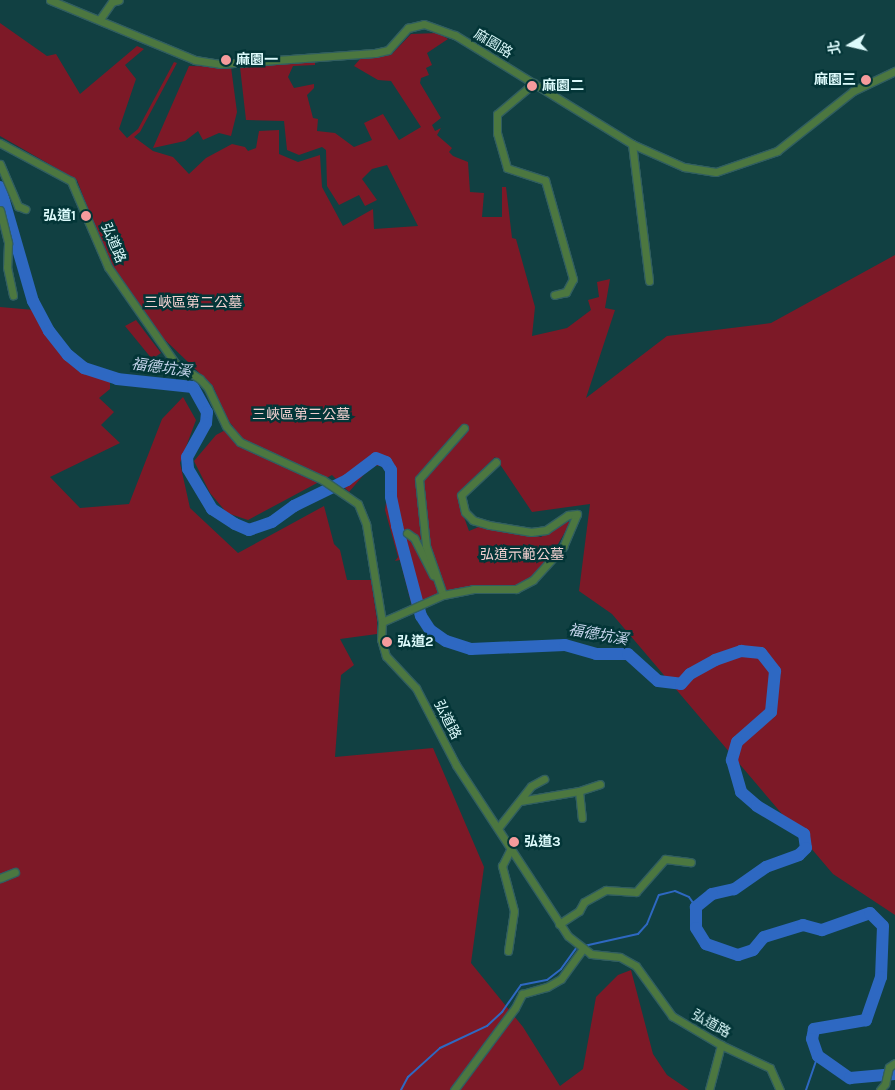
<!DOCTYPE html>
<html>
<head>
<meta charset="utf-8">
<style>
	body { margin:0 }
	#map { position:relative; width:895px; height:1090px; overflow:hidden; background:#114042; font-family:Karla,"Noto Sans TC",sans-serif }
	div>[style] { position:absolute }
	.green>* { inset:0; background:#7d1927 }
	.stream>* { height:2px; margin:-1px; padding:0 1px; transform-origin:1px; border-radius:1px; background:#2e68c2 }
	.river>* { height:12px; margin:-6px; padding:0 6px; transform-origin:6px; border-radius:6px; background:#2e68c2 }
	.roads { filter:drop-shadow(1px 0 #315e60) drop-shadow(-1px 0 #315e60) drop-shadow(0 1px #315e60) drop-shadow(0 -1px #315e60) }
	.minor>* { height:7px; margin:-3.5px; padding:0 3.5px; transform-origin:3.5px; border-radius:3.5px; background:#4c7740 }
	.dots>* { width:14px; height:14px; translate:-50% -50%; box-sizing:border-box; border:2px solid #033537; border-radius:50% }
	span { translate:-50% -50%; white-space:nowrap; text-align:center; line-height:1.15; -webkit-text-stroke:5px #033537; paint-order:stroke }
	.street-label { font-size:14px; color:#dcfafb }
	.poi-label { font-size:14px; color:#dcfafb; font-weight:700 }
	.left { translate:0 -50%; text-align:left }
	.right { translate:-100% -50%; text-align:right }
	.park-label { font-size:14px; color:#f1d0d0 }
	.water-label { font-size:15px; color:#c6d5ed; font-style:italic }
	.north { position:absolute; left:825px; top:20px; width:50px; height:50px; -webkit-text-stroke:4px #033537; paint-order:stroke; rotate:261deg; font-size:14px; font-weight:700; line-height:20px; text-align:center; color:#dcfafb }
	.north::after { content:''; display:block; margin:auto; width:18px; height:22px; background:#dcfafb; clip-path:polygon(50% 0,100% 100%,50% 72%,0 100%) }
</style>
</head>
<body>
<div id="map">
	<div class="green">
		<div style="clip-path:polygon(0 23px,47px 56px,56px 54px,80px 94px,137px 46px,144px 49px,125px 65px,136px 79px,119px 129px,127px 138px,138px 129px,174px 62px,177px 63px,140px 132px,134px 137px,153px 151px,173px 157px,189px 174px,206px 158px,232px 144px,245px 147px,248px 151px,256px 148px,259px 131px,279px 130px,279px 154px,298px 162px,320px 155px,322px 187px,343px 226px,373px 209px,374px 229px,418px 226px,387px 165px,372px 169px,362px 179px,377px 200px,365px 206px,359px 195px,339px 205px,327px 186px,326px 150px,322px 147px,299px 155px,287px 150px,284px 121px,246px 120px,240px 67px,315px 61px,315px 65px,293px 66px,288px 77px,294px 88px,314px 84px,314px 88px,307px 95px,313px 118px,318px 119px,317px 131px,335px 133px,354px 147px,372px 140px,364px 123px,383px 114px,399px 140px,421px 127px,391px 81px,378px 80px,354px 66px,360px 59px,391px 55px,411px 34px,438px 33px,448px 39px,427px 53px,432px 65px,426px 68px,429px 75px,421px 78px,420px 83px,441px 118px,432px 125px,435px 131px,441px 128px,437px 135px,452px 148px,449px 152px,453px 156px,468px 162px,470px 192px,484px 193px,482px 217px,502px 217px,502px 187px,506px 187px,512px 238px,516px 239px,535px 307px,532px 336px,567px 328px,591px 310px,588px 300px,599px 297px,597px 282px,610px 279px,605px 308px,615px 310px,586px 398px,667px 336px,771px 323px,895px 255px,895px 915px,833px 874px,612px 614px,579px 591px,590px 504px,532px 512px,495px 457px,459px 492px,460px 506px,469px 531px,481px 526px,541px 537px,563px 522px,571px 522px,548px 561px,531px 578px,517px 586px,474px 586px,412px 606px,400px 560px,395px 561px,398px 557px,385px 510px,389px 480px,385px 469px,381px 466px,372px 465px,349px 492px,332px 475px,248px 520px,227px 513px,210px 493px,194px 461px,216px 435px,233px 426px,227px 420px,213px 386px,163px 338px,106px 256px,77px 180px,0 136px)"></div>
		<div style="clip-path:polygon(189px 66px,231px 67px,237px 112px,231px 136px,219px 133px,203px 140px,198px 131px,185px 141px,153px 148px)"></div>
		<div style="clip-path:polygon(0 307px,34px 310px,62px 357px,80px 372px,110px 381px,110px 389px,99px 398px,114px 412px,101px 425px,120px 443px,50px 477px,80px 508px,129px 504px,162px 419px,183px 397px,196px 420px,180px 463px,190px 508px,238px 553px,324px 506px,334px 544px,340px 550px,347px 580px,371px 580px,377px 620px,377px 634px,340px 639px,354px 665px,341px 675px,335px 757px,433px 748px,484px 867px,471px 963px,523px 1027px,560px 1086px,583px 1069px,596px 997px,618px 975px,631px 970px,653px 1054px,667px 1075px,689px 1090px,0 1090px)"></div>
		<div style="clip-path:polygon(136px 320px,161px 353px,152px 359px,125px 326px)"></div>
	</div>
	<div class="stream">
		<div style="left:584px;top:946px;width:55px;rotate:-12.5deg"></div>
		<div style="left:638px;top:934px;width:13px;rotate:-48deg"></div>
		<div style="left:647px;top:924px;width:31px;rotate:-68deg"></div>
		<div style="left:659px;top:895px;width:16px;rotate:-14deg"></div>
		<div style="left:675px;top:891px;width:15px;rotate:23deg"></div>
		<div style="left:689px;top:897px;width:12px;rotate:55deg"></div>
		<div style="left:401px;top:1090px;width:15px;rotate:-62deg"></div>
		<div style="left:408px;top:1077px;width:43px;rotate:-42.2deg"></div>
		<div style="left:440px;top:1048px;width:52px;rotate:-25.1deg"></div>
		<div style="left:487px;top:1026px;width:21px;rotate:-43deg"></div>
		<div style="left:502px;top:1012px;width:33px;rotate:-55deg"></div>
		<div style="left:521px;top:985px;width:26px;rotate:-11deg"></div>
		<div style="left:547px;top:980px;width:18px;rotate:-38deg"></div>
		<div style="left:561px;top:969px;width:27px;rotate:-54deg"></div>
		<div style="left:806px;top:1090px;width:36px;rotate:-71deg"></div>
	</div>
	<div class="river">
		<div style="left:0;top:187px;width:119px;rotate:73.9deg"></div>
		<div style="left:33px;top:301px;width:34px;rotate:62deg"></div>
		<div style="left:49px;top:331px;width:31px;rotate:52deg"></div>
		<div style="left:68px;top:355px;width:21px;rotate:39deg"></div>
		<div style="left:84px;top:368px;width:35px;rotate:18deg"></div>
		<div style="left:117px;top:379px;width:76px;rotate:6deg"></div>
		<div style="left:193px;top:387px;width:29px;rotate:61deg"></div>
		<div style="left:207px;top:412px;width:11px;rotate:95deg"></div>
		<div style="left:206px;top:423px;width:39px;rotate:119deg"></div>
		<div style="left:187px;top:457px;width:12px;rotate:85deg"></div>
		<div style="left:188px;top:469px;width:47px;rotate:59deg"></div>
		<div style="left:212px;top:509px;width:27px;rotate:33deg"></div>
		<div style="left:235px;top:524px;width:15px;rotate:23deg"></div>
		<div style="left:249px;top:530px;width:24px;rotate:-19deg"></div>
		<div style="left:272px;top:522px;width:27px;rotate:-36deg"></div>
		<div style="left:294px;top:506px;width:59px;rotate:-26.1deg"></div>
		<div style="left:347px;top:480px;width:36px;rotate:-37deg"></div>
		<div style="left:376px;top:458px;width:11px;rotate:22deg"></div>
		<div style="left:386px;top:462px;width:9px;rotate:58deg"></div>
		<div style="left:391px;top:470px;width:27px;rotate:90deg"></div>
		<div style="left:391px;top:497px;width:30px;rotate:78deg"></div>
		<div style="left:397px;top:526px;width:93px;rotate:75.1deg"></div>
		<div style="left:421px;top:616px;width:17px;rotate:57deg"></div>
		<div style="left:430px;top:630px;width:19px;rotate:35deg"></div>
		<div style="left:446px;top:641px;width:26px;rotate:18deg"></div>
		<div style="left:471px;top:649px;width:94px;rotate:-2.4deg"></div>
		<div style="left:565px;top:645px;width:32px;rotate:16deg"></div>
		<div style="left:596px;top:654px;width:32px"></div>
		<div style="left:628px;top:654px;width:40px;rotate:42deg"></div>
		<div style="left:658px;top:681px;width:23px;rotate:7deg"></div>
		<div style="left:681px;top:684px;width:13px;rotate:-48deg"></div>
		<div style="left:690px;top:674px;width:29px;rotate:-29deg"></div>
		<div style="left:715px;top:660px;width:28px;rotate:-19deg"></div>
		<div style="left:741px;top:651px;width:20px;rotate:6deg"></div>
		<div style="left:761px;top:653px;width:23px;rotate:52deg"></div>
		<div style="left:775px;top:671px;width:41px;rotate:95.6deg"></div>
		<div style="left:771px;top:712px;width:45px;rotate:138.6deg"></div>
		<div style="left:737px;top:742px;width:19px;rotate:106deg"></div>
		<div style="left:732px;top:760px;width:33px;rotate:74deg"></div>
		<div style="left:741px;top:792px;width:21px;rotate:41deg"></div>
		<div style="left:757px;top:806px;width:55px;rotate:30.8deg"></div>
		<div style="left:804px;top:834px;width:14px;rotate:82deg"></div>
		<div style="left:806px;top:848px;width:10px;rotate:135deg"></div>
		<div style="left:799px;top:855px;width:35px;rotate:160deg"></div>
		<div style="left:766px;top:867px;width:39px;rotate:145deg"></div>
		<div style="left:734px;top:889px;width:23px;rotate:167deg"></div>
		<div style="left:712px;top:894px;width:21px;rotate:141deg"></div>
		<div style="left:696px;top:907px;width:21px;rotate:90deg"></div>
		<div style="left:696px;top:928px;width:19px;rotate:58deg"></div>
		<div style="left:706px;top:944px;width:34px;rotate:19deg"></div>
		<div style="left:738px;top:955px;width:16px;rotate:-18deg"></div>
		<div style="left:753px;top:950px;width:17px;rotate:-50deg"></div>
		<div style="left:764px;top:937px;width:41px;rotate:-17.1deg"></div>
		<div style="left:803px;top:925px;width:20px;rotate:15deg"></div>
		<div style="left:822px;top:930px;width:51px;rotate:-19.5deg"></div>
		<div style="left:870px;top:913px;width:18px;rotate:45deg"></div>
		<div style="left:883px;top:926px;width:51px;rotate:92.2deg"></div>
		<div style="left:881px;top:977px;width:46px;rotate:109.2deg"></div>
		<div style="left:866px;top:1020px;width:53px;rotate:170.2deg"></div>
		<div style="left:814px;top:1029px;width:10px;rotate:101deg"></div>
		<div style="left:812px;top:1039px;width:18px;rotate:71deg"></div>
		<div style="left:818px;top:1056px;width:39px;rotate:35deg"></div>
		<div style="left:850px;top:1078px;width:45px;rotate:-5.1deg"></div>
	</div>
	<div class="roads">
		<div class="minor">
			<div style="left:50px;top:0;width:157px;rotate:22.5deg"></div>
			<div style="left:195px;top:60px;width:25px;rotate:9deg"></div>
			<div style="left:220px;top:64px;width:155px;rotate:-4.1deg"></div>
			<div style="left:375px;top:53px;width:13px;rotate:-13deg"></div>
			<div style="left:388px;top:50px;width:30px;rotate:-48deg"></div>
			<div style="left:408px;top:28px;width:16px;rotate:-14deg"></div>
			<div style="left:424px;top:24px;width:33px;rotate:20deg"></div>
			<div style="left:455px;top:35px;width:208px;rotate:31.6deg"></div>
			<div style="left:632px;top:144px;width:57px;rotate:23.9deg"></div>
			<div style="left:684px;top:167px;width:32px;rotate:9deg"></div>
			<div style="left:716px;top:172px;width:65px;rotate:-19deg"></div>
			<div style="left:777px;top:151px;width:97px;rotate:-38.3deg"></div>
			<div style="left:853px;top:91px;width:47px;rotate:-25.5deg"></div>
			<div style="left:100px;top:19px;width:21px;rotate:-55deg"></div>
			<div style="left:112px;top:2px;width:7px;rotate:-16deg"></div>
			<div style="left:534px;top:83px;width:48px;rotate:140deg"></div>
			<div style="left:497px;top:114px;width:19px;rotate:90deg"></div>
			<div style="left:497px;top:133px;width:36px;rotate:74deg"></div>
			<div style="left:507px;top:168px;width:40px;rotate:18deg"></div>
			<div style="left:545px;top:180px;width:103px;rotate:74.2deg"></div>
			<div style="left:573px;top:279px;width:15px;rotate:118deg"></div>
			<div style="left:566px;top:292px;width:12px;rotate:166deg"></div>
			<div style="left:0;top:143px;width:81px;rotate:28.2deg"></div>
			<div style="left:71px;top:181px;width:94px;rotate:66.7deg"></div>
			<div style="left:108px;top:267px;width:118px;rotate:55deg"></div>
			<div style="left:176px;top:364px;width:28px;rotate:32deg"></div>
			<div style="left:200px;top:379px;width:12px;rotate:48deg"></div>
			<div style="left:208px;top:388px;width:42px;rotate:64.7deg"></div>
			<div style="left:226px;top:426px;width:21px;rotate:49deg"></div>
			<div style="left:240px;top:442px;width:91px;rotate:24.6deg"></div>
			<div style="left:323px;top:480px;width:42px;rotate:34.4deg"></div>
			<div style="left:358px;top:504px;width:22px;rotate:68deg"></div>
			<div style="left:366px;top:524px;width:99px;rotate:80.7deg"></div>
			<div style="left:382px;top:622px;width:17px;rotate:93deg"></div>
			<div style="left:381px;top:639px;width:18px;rotate:74deg"></div>
			<div style="left:386px;top:656px;width:44px;rotate:46.8deg"></div>
			<div style="left:416px;top:688px;width:87px;rotate:62.5deg"></div>
			<div style="left:456px;top:765px;width:204px;rotate:56.8deg"></div>
			<div style="left:568px;top:936px;width:29px;rotate:38deg"></div>
			<div style="left:591px;top:954px;width:29px;rotate:6deg"></div>
			<div style="left:620px;top:957px;width:18px;rotate:29deg"></div>
			<div style="left:636px;top:966px;width:62px;rotate:54.2deg"></div>
			<div style="left:672px;top:1016px;width:57px;rotate:30.6deg"></div>
			<div style="left:721px;top:1045px;width:54px;rotate:25.1deg"></div>
			<div style="left:770px;top:1068px;width:24px;rotate:66deg"></div>
			<div style="left:632px;top:144px;width:138px;rotate:82.9deg"></div>
			<div style="left:0;top:164px;width:46px;rotate:66.8deg"></div>
			<div style="left:18px;top:206px;width:8px;rotate:23deg"></div>
			<div style="left:0;top:210px;width:34px;rotate:76deg"></div>
			<div style="left:8px;top:243px;width:24px;rotate:92deg"></div>
			<div style="left:7px;top:267px;width:29px;rotate:78deg"></div>
			<div style="left:407px;top:533px;width:9px;rotate:36deg"></div>
			<div style="left:414px;top:538px;width:42px;rotate:62.8deg"></div>
			<div style="left:443px;top:595px;width:52px;rotate:-109.1deg"></div>
			<div style="left:426px;top:546px;width:67px;rotate:-96deg"></div>
			<div style="left:419px;top:479px;width:68px;rotate:-48.6deg"></div>
			<div style="left:382px;top:622px;width:67px;rotate:-23.9deg"></div>
			<div style="left:443px;top:595px;width:31px;rotate:-11deg"></div>
			<div style="left:473px;top:589px;width:43px"></div>
			<div style="left:516px;top:589px;width:19px;rotate:-28deg"></div>
			<div style="left:533px;top:580px;width:45px;rotate:-47.7deg"></div>
			<div style="left:563px;top:547px;width:36px;rotate:-67deg"></div>
			<div style="left:577px;top:514px;width:9px;rotate:174deg"></div>
			<div style="left:568px;top:515px;width:27px;rotate:146deg"></div>
			<div style="left:546px;top:530px;width:15px;rotate:172deg"></div>
			<div style="left:531px;top:532px;width:43px;rotate:-170.5deg"></div>
			<div style="left:489px;top:525px;width:17px;rotate:-163deg"></div>
			<div style="left:473px;top:520px;width:11px;rotate:-135deg"></div>
			<div style="left:465px;top:512px;width:17px;rotate:-103deg"></div>
			<div style="left:461px;top:495px;width:48px;rotate:-43.3deg"></div>
			<div style="left:579px;top:791px;width:27px;rotate:84deg"></div>
			<div style="left:520px;top:801px;width:60px;rotate:-9.6deg"></div>
			<div style="left:579px;top:791px;width:22px;rotate:-18deg"></div>
			<div style="left:498px;top:828px;width:53px;rotate:-51.8deg"></div>
			<div style="left:531px;top:786px;width:15px;rotate:-28deg"></div>
			<div style="left:0;top:878px;width:16px;rotate:-22deg"></div>
			<div style="left:559px;top:924px;width:24px;rotate:-33deg"></div>
			<div style="left:579px;top:911px;width:10px;rotate:-61deg"></div>
			<div style="left:584px;top:902px;width:25px;rotate:-29deg"></div>
			<div style="left:606px;top:890px;width:30px;rotate:4deg"></div>
			<div style="left:636px;top:892px;width:44px;rotate:-48.7deg"></div>
			<div style="left:665px;top:859px;width:26px;rotate:7deg"></div>
			<div style="left:508px;top:951px;width:40px;rotate:-81.5deg"></div>
			<div style="left:514px;top:911px;width:47px;rotate:-104.9deg"></div>
			<div style="left:502px;top:866px;width:18px;rotate:-63deg"></div>
			<div style="left:454px;top:1090px;width:102px;rotate:-53.4deg"></div>
			<div style="left:515px;top:1008px;width:16px;rotate:-63deg"></div>
			<div style="left:522px;top:994px;width:26px;rotate:-16deg"></div>
			<div style="left:547px;top:987px;width:16px;rotate:-30deg"></div>
			<div style="left:561px;top:979px;width:37px;rotate:-54deg"></div>
			<div style="left:709px;top:1090px;width:47px;rotate:-75.1deg"></div>
			<div style="left:880px;top:1090px;width:8px;rotate:-50deg"></div>
			<div style="left:885px;top:1084px;width:17px;rotate:-77deg"></div>
			<div style="left:889px;top:1067px;width:7px;rotate:-34deg"></div>
		</div>
	</div>
	<div class="dots">
		<div style="left:226px;top:60px;background:#f59b9c"></div>
		<div style="left:866px;top:80px;background:#f59b9c"></div>
		<div style="left:532px;top:86px;background:#f59b9c"></div>
		<div style="left:86px;top:216px;background:#f59b9c"></div>
		<div style="left:387px;top:642px;background:#f59b9c"></div>
		<div style="left:514px;top:842px;background:#f59b9c"></div>
	</div>
	<div class="street-label">
		<span style="left:493px;top:44px;rotate:31deg">麻園路</span>
		<span style="left:113px;top:243px;rotate:67deg">弘道路</span>
		<span style="left:447px;top:720px;rotate:63deg">弘道路</span>
		<span style="left:711px;top:1024px;rotate:29deg">弘道路</span>
	</div>
	<div class="poi-label">
		<span class="left" style="left:236px;top:60px">麻園一</span>
		<span class="right" style="left:856px;top:80px">麻園三</span>
		<span class="left" style="left:542px;top:86px">麻園二</span>
		<span class="right" style="left:76px;top:216px">弘道1</span>
		<span class="left" style="left:397px;top:642px">弘道2</span>
		<span class="left" style="left:524px;top:842px">弘道3</span>
	</div>
	<div class="park-label">
		<span style="left:193px;top:303px">三峽區第二公墓</span>
		<span style="left:301px;top:415px">三峽區第三公墓</span>
		<span style="left:522px;top:555px">弘道示範公墓</span>
	</div>
	<div class="water-label">
		<span style="left:161px;top:368px;rotate:8deg">福德坑溪</span>
		<span style="left:598px;top:635px;rotate:10deg">福德坑溪</span>
	</div>
	<div class="north">北</div>
</div>
</body>
</html>
